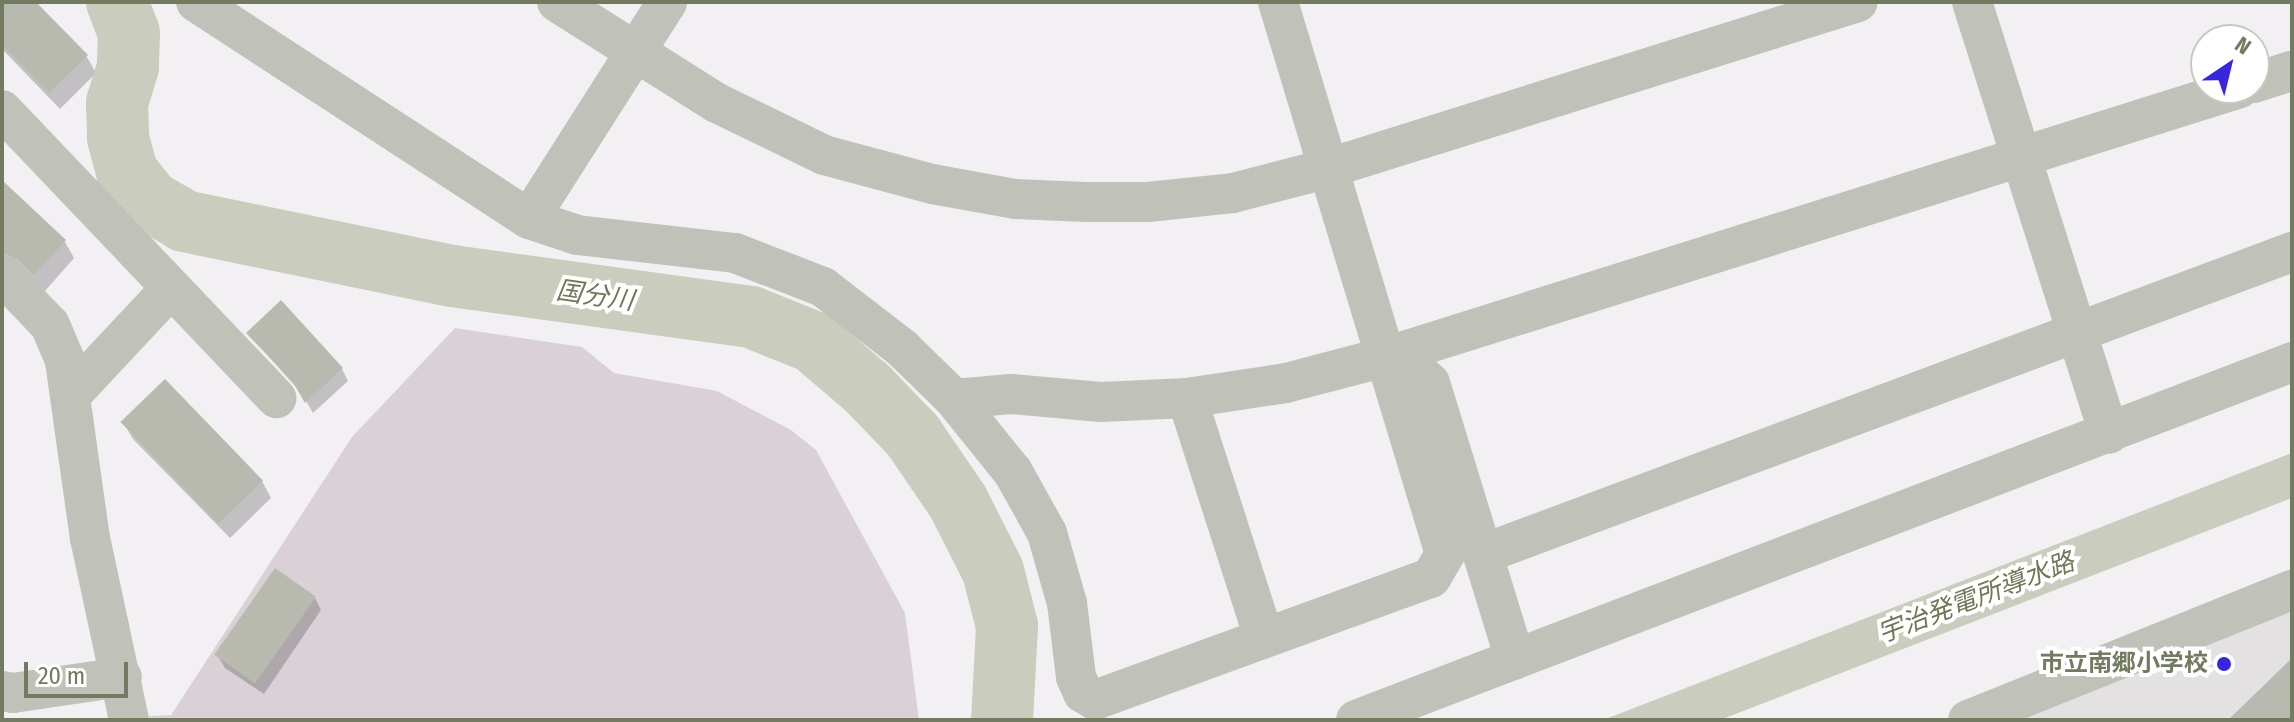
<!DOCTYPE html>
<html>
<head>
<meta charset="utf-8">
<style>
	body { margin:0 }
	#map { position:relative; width:2294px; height:722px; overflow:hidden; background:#f3f0f4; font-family:"Fira Sans Condensed","Noto Sans JP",sans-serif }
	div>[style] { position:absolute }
	.built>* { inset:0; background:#e3e1e1 }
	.green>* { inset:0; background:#dad1d6 }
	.water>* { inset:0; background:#caccbe }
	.shadow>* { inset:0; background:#0003 }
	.river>* { height:62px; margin:-31px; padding:0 31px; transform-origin:31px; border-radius:31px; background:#caccbe }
	.building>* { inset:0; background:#b8b9af; transform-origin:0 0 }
	.minor>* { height:40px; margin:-20px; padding:0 20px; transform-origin:20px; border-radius:20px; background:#c0c2ba }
	.dots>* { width:22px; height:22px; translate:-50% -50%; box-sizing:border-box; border:4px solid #fff; border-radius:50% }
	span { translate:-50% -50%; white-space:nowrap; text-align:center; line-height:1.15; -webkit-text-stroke:8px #fff; paint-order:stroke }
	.poi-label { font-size:24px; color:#727a5f; font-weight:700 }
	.right { translate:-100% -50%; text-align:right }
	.water-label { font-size:26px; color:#73775a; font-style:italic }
	.frame { position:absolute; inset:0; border:4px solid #727a5f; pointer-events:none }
	.north { position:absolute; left:2190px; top:24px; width:80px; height:80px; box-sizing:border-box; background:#fff; border:2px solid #c7cabf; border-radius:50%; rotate:35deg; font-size:22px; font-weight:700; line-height:32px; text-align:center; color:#727a5f }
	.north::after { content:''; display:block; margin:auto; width:28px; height:36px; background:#3726dd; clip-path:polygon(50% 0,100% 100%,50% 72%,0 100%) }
	.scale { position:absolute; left:24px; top:662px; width:104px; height:36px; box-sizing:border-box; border:4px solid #727a5f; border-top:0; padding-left:10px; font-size:24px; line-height:28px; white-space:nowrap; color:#727a5f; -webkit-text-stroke:6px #fff; paint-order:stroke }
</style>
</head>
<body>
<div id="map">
	<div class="built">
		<div style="clip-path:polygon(2292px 608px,2292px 720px,2018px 720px)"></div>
	</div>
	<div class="green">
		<div style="clip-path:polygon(455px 328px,582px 347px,614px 373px,717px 391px,791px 430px,816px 450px,905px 613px,919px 720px,150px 720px,149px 716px,171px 715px,352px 437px)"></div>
	</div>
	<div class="water">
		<div style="clip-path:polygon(2292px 453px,2292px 498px,1720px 720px,1603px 720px)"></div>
	</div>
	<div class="shadow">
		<div style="clip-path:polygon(2px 2px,34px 2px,87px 57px,96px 73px,60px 109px,2px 49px)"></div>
		<div style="clip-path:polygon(2px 183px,65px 242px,74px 258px,45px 291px,2px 257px)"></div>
		<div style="clip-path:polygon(248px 333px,342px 369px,348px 381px,313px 413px,302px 394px)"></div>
		<div style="clip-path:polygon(123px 422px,262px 481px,271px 498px,230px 538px,133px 439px)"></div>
		<div style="clip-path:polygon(315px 598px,321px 610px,264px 694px,225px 668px,218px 656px)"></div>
	</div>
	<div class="river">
		<div style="left:117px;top:2px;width:33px;rotate:69deg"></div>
		<div style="left:129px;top:33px;width:34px;rotate:92deg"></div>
		<div style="left:128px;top:67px;width:38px;rotate:107deg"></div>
		<div style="left:117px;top:103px;width:35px;rotate:88deg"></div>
		<div style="left:118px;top:138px;width:35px;rotate:75deg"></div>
		<div style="left:127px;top:172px;width:37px;rotate:52deg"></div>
		<div style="left:150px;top:201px;width:39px;rotate:30deg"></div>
		<div style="left:184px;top:221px;width:274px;rotate:11.6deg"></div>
		<div style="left:452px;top:276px;width:302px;rotate:7.8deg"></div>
		<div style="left:751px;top:317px;width:67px;rotate:22deg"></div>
		<div style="left:813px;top:342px;width:72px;rotate:40.5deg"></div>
		<div style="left:868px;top:389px;width:65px;rotate:46.2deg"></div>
		<div style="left:913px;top:436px;width:80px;rotate:55.7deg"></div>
		<div style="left:958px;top:502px;width:77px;rotate:63.1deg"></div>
		<div style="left:993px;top:571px;width:57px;rotate:75.7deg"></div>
		<div style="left:1007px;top:626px;width:94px;rotate:93deg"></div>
	</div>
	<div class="building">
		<div style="clip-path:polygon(2px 2px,36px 2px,88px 55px,49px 93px,2px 45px)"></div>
		<div style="clip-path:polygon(2px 180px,66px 240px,34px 275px,18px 259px,2px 252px)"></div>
		<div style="clip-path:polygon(281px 300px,343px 368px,305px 403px,293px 382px,246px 333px)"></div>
		<div style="left:165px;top:379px;width:141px;height:62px;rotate:46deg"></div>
		<div style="left:275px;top:568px;width:50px;height:106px;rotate:35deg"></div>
		<div style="clip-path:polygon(2292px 658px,2292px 720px,2228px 720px)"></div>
	</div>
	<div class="minor">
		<div style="left:196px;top:2px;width:397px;rotate:33.1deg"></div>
		<div style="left:529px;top:219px;width:51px;rotate:18.4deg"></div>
		<div style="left:577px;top:235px;width:159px;rotate:6.5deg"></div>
		<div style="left:735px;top:253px;width:94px;rotate:21.1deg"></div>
		<div style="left:823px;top:287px;width:100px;rotate:37.7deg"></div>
		<div style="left:902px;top:348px;width:73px;rotate:44.4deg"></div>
		<div style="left:954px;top:399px;width:94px;rotate:51.1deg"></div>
		<div style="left:1013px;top:472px;width:70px;rotate:60.9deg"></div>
		<div style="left:1047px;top:533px;width:73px;rotate:74.1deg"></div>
		<div style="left:1067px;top:603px;width:75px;rotate:83.1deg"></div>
		<div style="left:1076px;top:677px;width:17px;rotate:66deg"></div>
		<div style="left:1083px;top:693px;width:14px;rotate:30deg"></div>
		<div style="left:1095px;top:700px;width:357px;rotate:-20deg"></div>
		<div style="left:1431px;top:578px;width:28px;rotate:-60deg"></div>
		<div style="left:1445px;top:554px;width:577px;rotate:-106.83deg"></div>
		<div style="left:557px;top:2px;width:189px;rotate:32.3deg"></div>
		<div style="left:717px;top:103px;width:119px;rotate:25.9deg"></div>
		<div style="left:824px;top:155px;width:112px;rotate:15deg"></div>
		<div style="left:932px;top:184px;width:84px;rotate:10.2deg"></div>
		<div style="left:1015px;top:199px;width:71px;rotate:2.4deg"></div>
		<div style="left:1086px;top:202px;width:62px"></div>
		<div style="left:1148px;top:202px;width:85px;rotate:-6deg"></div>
		<div style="left:1233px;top:193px;width:99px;rotate:-14.6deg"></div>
		<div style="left:1329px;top:168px;width:554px;rotate:-17.42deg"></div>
		<div style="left:1972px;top:2px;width:453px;rotate:72.4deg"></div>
		<div style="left:2254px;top:83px;width:40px;rotate:-18deg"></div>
		<div style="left:2px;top:110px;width:398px;rotate:46.4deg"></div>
		<div style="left:529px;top:219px;width:257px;rotate:-57.5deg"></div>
		<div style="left:2px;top:275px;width:69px;rotate:46.2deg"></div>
		<div style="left:50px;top:325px;width:39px;rotate:67deg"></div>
		<div style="left:65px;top:361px;width:179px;rotate:82deg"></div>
		<div style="left:90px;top:538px;width:186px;rotate:77.9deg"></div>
		<div style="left:1385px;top:357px;width:28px;rotate:19deg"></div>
		<div style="left:1411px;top:366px;width:25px;rotate:42deg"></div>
		<div style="left:1430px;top:383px;width:289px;rotate:72.9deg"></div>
		<div style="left:70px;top:396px;width:148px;rotate:-46.9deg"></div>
		<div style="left:1187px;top:398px;width:252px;rotate:72.2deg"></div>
		<div style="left:954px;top:399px;width:57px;rotate:-5deg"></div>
		<div style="left:1011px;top:394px;width:90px;rotate:5.1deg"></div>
		<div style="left:1101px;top:402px;width:86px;rotate:-2.7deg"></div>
		<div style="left:1187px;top:398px;width:100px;rotate:-8.6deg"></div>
		<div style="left:1286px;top:383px;width:102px;rotate:-14.7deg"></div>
		<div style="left:1385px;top:357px;width:896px;rotate:-17.46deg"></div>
		<div style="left:1483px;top:554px;width:864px;rotate:-20.47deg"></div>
		<div style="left:2px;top:691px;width:11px;rotate:10deg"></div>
		<div style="left:13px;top:693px;width:110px;rotate:-8.4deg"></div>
		<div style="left:1356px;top:720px;width:1002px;rotate:-20.93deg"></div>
		<div style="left:1968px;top:720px;width:349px;rotate:-21.9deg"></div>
	</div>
	<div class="dots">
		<div style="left:2224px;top:664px;background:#3726dd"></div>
	</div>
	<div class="poi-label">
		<span class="right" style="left:2208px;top:664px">市立南郷小学校</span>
	</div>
	<div class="water-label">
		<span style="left:595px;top:296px;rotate:8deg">国分川</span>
		<span style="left:1976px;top:598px;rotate:-21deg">宇治発電所導水路</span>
	</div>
	<div class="frame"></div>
	<div class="north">N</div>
	<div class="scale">20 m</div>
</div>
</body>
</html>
